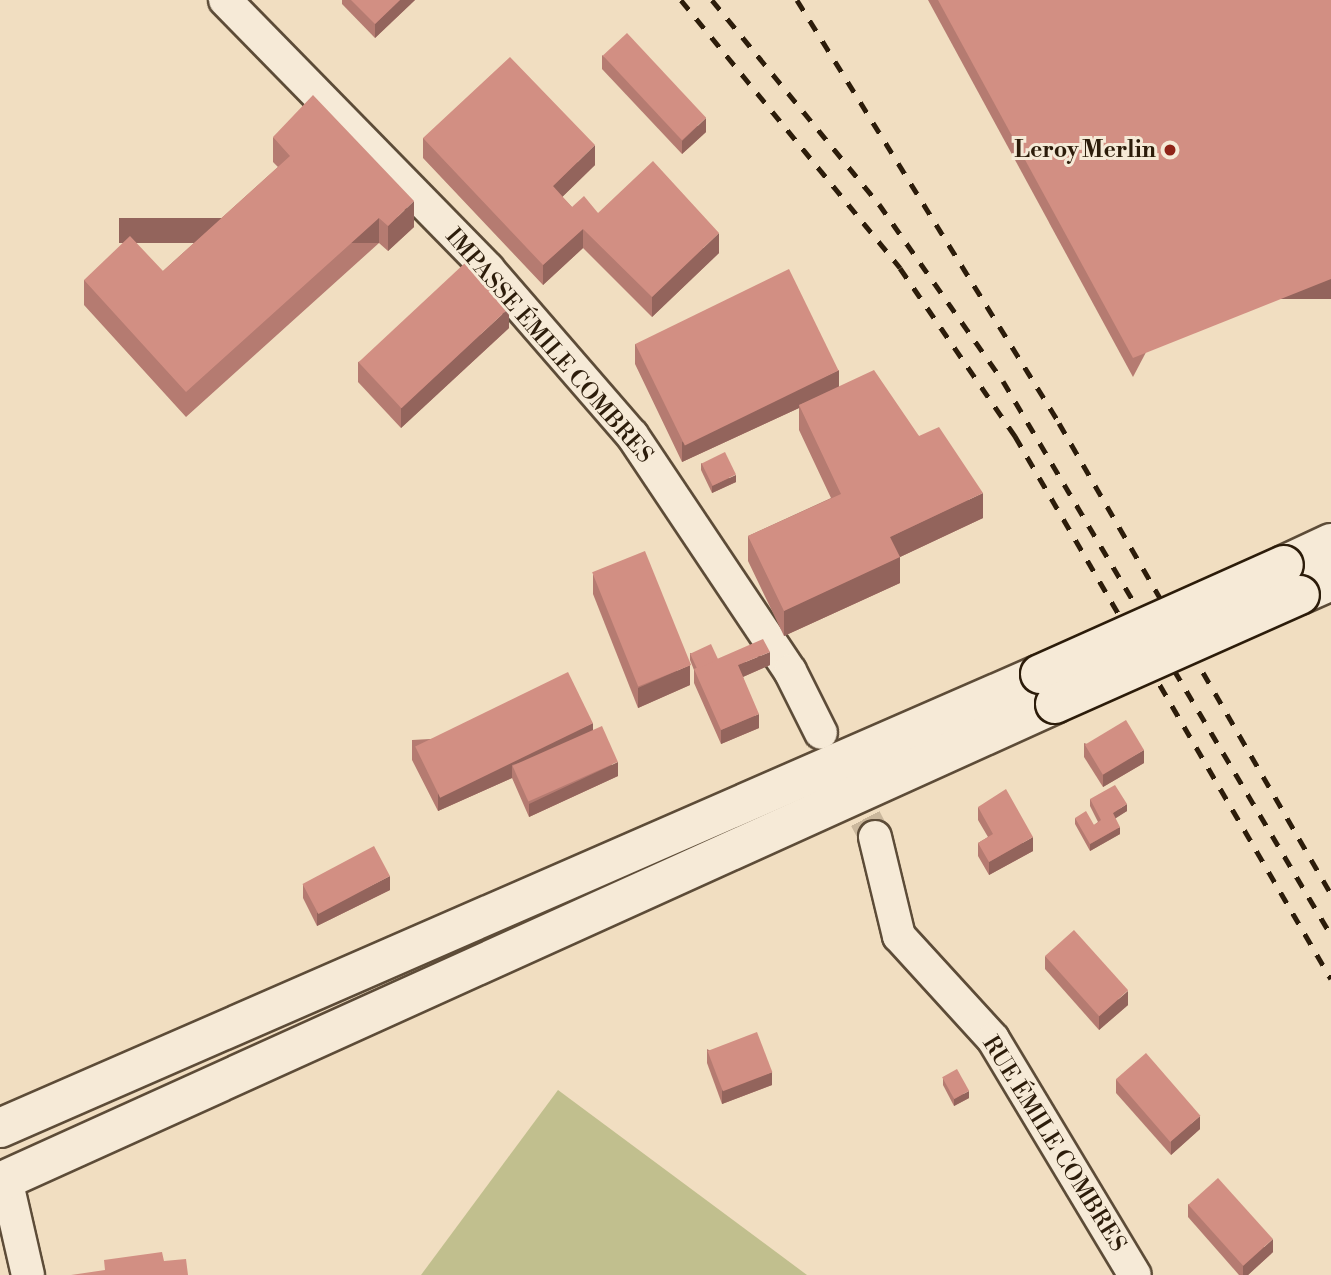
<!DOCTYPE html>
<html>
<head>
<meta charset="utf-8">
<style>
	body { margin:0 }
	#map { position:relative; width:1331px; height:1275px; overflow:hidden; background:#f1dec1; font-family:"Libre Bodoni",serif }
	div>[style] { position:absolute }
	.green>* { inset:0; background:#c1bf8e }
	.street-tunnel>* { height:32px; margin-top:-16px; transform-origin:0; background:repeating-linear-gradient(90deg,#cab79c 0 32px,transparent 0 48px) }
	.roads { filter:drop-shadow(2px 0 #5d4c38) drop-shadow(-2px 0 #5d4c38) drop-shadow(0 2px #5d4c38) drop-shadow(0 -2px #5d4c38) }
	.street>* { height:32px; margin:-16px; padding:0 16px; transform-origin:16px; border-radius:16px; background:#f6ead7 }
	.secondary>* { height:38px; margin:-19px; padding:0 19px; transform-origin:19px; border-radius:19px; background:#f6ead7 }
	.rail>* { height:5px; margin-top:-2.5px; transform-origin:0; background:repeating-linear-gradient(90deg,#2c1c0a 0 12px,transparent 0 24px) }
	.bridges { filter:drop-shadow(2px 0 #2c1c0a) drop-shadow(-2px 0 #2c1c0a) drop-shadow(0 2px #2c1c0a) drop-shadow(0 -2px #2c1c0a) }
	.secondary-bridge>* { height:38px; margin:-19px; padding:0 19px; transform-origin:19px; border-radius:19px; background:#f6ead7 }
	.wall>* { inset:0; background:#b57b71 }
	.shaded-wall>* { inset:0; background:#93645c; transform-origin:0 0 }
	.building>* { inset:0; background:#d28f83; transform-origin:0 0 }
	.dots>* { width:19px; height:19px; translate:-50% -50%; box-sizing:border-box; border:4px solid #f6ead7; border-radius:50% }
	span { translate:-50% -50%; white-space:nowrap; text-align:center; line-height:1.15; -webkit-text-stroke:6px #f6ead7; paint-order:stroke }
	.poi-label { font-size:23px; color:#2c1c0a; font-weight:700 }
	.right { translate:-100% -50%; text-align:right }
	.street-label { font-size:23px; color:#2c1c0a }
</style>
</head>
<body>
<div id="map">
	<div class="green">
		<div style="clip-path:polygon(558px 1090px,807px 1275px,421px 1275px)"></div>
	</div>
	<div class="street-tunnel">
		<div style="left:843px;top:776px;width:69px;rotate:62.3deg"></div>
	</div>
	<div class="roads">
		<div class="street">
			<div style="left:225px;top:0;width:376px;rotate:45.6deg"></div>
			<div style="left:488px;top:269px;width:220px;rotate:49.1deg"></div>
			<div style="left:632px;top:435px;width:284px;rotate:56.2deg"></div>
			<div style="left:790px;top:671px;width:69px;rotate:63.4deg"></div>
			<div style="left:875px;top:837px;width:102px;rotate:76.4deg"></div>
			<div style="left:899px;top:936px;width:139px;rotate:47.6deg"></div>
			<div style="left:993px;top:1039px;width:275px;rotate:59deg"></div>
			<div style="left:6px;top:1179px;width:98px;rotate:77.1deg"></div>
		</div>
		<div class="secondary">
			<div style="left:1284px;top:565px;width:52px;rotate:-25.1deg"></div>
			<div style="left:1300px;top:595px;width:34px;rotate:-24deg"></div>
			<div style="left:0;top:1128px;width:1135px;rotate:-23.58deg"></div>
			<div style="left:0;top:1182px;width:1158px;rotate:-24.37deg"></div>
		</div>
	</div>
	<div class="rail">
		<div style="left:681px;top:0;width:346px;rotate:50.7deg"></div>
		<div style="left:900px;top:268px;width:204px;rotate:55.6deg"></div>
		<div style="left:1015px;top:436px;width:628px;rotate:59.8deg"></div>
		<div style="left:712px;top:0;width:264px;rotate:50.7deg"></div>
		<div style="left:879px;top:204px;width:216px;rotate:55deg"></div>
		<div style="left:1003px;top:381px;width:644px;rotate:59.37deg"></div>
		<div style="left:797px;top:0;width:498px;rotate:58.2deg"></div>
		<div style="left:1059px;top:423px;width:544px;rotate:59.99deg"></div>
	</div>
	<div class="bridges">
		<div class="secondary-bridge">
			<div style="left:1040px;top:674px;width:267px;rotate:-24.1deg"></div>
			<div style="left:1055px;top:704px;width:268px;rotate:-24deg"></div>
		</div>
	</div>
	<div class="wall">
		<div style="clip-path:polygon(342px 0,415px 0,375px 38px,342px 4px)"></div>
		<div style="clip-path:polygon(928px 0,1331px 0,1133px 377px)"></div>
		<div style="clip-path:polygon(602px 55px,706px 132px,682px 154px,602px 69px)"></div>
		<div style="clip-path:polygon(273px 137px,414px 227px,388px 251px,379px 243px,186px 417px,84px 305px,84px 280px,163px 271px,278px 167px,273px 162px)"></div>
		<div style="clip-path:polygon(423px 138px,595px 165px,562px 197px,572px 207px,598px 213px,719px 253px,652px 317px,583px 248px,543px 285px,423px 158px)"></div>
		<div style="clip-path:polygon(509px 328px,401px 428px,358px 382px,358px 362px)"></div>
		<div style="clip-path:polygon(635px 344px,839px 387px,919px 436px,983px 518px,900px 557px,900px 583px,784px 636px,748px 561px,748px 536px,831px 498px,799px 430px,799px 408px,682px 462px,635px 364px)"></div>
		<div style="clip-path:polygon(701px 463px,736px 482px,712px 493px,701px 470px)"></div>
		<div style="clip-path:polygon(593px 574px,690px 685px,638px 708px,593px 594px)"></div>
		<div style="clip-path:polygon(690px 653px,718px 659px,770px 665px,743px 677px,759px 728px,721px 744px,694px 683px,694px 670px,690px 660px)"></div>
		<div style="clip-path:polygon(593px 730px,618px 776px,529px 817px,512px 778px,438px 811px,412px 760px,412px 740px)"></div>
		<div style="clip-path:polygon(1084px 743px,1144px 763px,1103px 787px,1084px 757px)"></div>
		<div style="clip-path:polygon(1090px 799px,1127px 811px,1115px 818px,1120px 834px,1090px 851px,1075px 824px,1075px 818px,1094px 825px,1098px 822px,1090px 806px)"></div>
		<div style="clip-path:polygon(978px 807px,1033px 851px,989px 875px,978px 856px,978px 843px,988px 837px,978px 820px)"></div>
		<div style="clip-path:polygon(303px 884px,390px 890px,317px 926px,303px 898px)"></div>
		<div style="clip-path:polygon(1045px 956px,1128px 1005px,1099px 1030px,1045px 969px)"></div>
		<div style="clip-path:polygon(707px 1049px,772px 1085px,722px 1104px,707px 1063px)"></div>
		<div style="clip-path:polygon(943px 1078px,969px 1098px,954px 1106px,943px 1085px)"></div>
		<div style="clip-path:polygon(1116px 1079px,1200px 1129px,1171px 1155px,1116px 1093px)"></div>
		<div style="clip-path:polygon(1188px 1204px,1273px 1252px,1248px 1275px,1239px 1275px,1188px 1217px)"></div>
	</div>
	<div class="shaded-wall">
		<div style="clip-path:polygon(400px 0,415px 0,375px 38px,375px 24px)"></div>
		<div style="clip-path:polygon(706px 118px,706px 132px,682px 154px,682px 141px)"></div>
		<div style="clip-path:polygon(595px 145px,595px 165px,553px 206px,553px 186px)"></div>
		<div style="clip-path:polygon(414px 201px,414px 227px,388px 251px,388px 226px)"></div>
		<div style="left:379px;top:218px;width:25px;height:260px;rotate:90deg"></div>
		<div style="clip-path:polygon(583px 229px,583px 248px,543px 285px,543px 265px)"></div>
		<div style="clip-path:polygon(719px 233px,719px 253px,652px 317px,652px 297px)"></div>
		<div style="left:1331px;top:279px;width:20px;height:213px;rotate:90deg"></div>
		<div style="clip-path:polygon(509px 308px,509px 328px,401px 428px,401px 408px)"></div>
		<div style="clip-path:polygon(839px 370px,839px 390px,799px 405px,799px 408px,682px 462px,682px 442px)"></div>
		<div style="clip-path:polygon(736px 475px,736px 482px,712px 493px,712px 486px)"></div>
		<div style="clip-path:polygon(983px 493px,983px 518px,900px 557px,900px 583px,784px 636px,784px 611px,890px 537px)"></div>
		<div style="clip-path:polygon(770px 652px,770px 665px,738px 679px,738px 665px)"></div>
		<div style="clip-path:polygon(690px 665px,690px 685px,638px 708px,638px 688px)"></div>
		<div style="clip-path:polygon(759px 714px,759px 728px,721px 744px,721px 730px)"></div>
		<div style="clip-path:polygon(593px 723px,593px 742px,512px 765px,512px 778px,438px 811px,438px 791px)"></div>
		<div style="clip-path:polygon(1144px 750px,1144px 763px,1103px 787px,1103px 773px)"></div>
		<div style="clip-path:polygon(618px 762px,618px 776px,529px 817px,529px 804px)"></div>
		<div style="clip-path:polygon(1127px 804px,1127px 811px,1113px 820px,1113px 813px)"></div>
		<div style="clip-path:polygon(1120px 827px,1120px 834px,1090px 851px,1090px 844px)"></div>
		<div style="clip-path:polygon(1033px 837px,1033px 851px,989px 875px,989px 862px)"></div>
		<div style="clip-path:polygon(390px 876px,390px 890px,317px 926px,317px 913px)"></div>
		<div style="clip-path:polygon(1128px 991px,1128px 1005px,1099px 1030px,1099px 1016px)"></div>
		<div style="clip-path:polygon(772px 1072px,772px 1085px,722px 1104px,722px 1090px)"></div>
		<div style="clip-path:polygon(969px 1091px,969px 1098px,954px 1106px,954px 1099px)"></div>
		<div style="clip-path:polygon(1200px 1116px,1200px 1129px,1171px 1155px,1171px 1141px)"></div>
		<div style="clip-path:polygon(1273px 1239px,1273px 1252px,1248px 1275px,1243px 1275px,1243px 1266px)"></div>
	</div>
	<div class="building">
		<div style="clip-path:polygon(351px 0,400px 0,375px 24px)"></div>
		<div style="clip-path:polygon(938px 0,1331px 0,1331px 279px,1133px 358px)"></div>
		<div style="left:627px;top:33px;width:116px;height:33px;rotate:47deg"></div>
		<div style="clip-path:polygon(510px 57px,595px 145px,553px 186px,572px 207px,584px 196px,598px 213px,653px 161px,719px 233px,652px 297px,583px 229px,543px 265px,423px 138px)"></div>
		<div style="clip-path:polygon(313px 95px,414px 201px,388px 226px,379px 218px,186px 392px,84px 280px,130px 236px,163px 271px,290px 156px,273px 137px)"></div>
		<div style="left:466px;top:262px;width:63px;height:147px;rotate:47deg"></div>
		<div style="left:789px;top:269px;width:113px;height:171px;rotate:64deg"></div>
		<div style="clip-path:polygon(874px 370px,919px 436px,939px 427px,983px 493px,890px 537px,900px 557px,784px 611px,748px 536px,841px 494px,799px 405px)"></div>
		<div style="left:725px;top:452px;width:25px;height:26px;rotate:64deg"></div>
		<div style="left:645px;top:551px;width:123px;height:57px;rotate:68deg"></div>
		<div style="clip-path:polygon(763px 639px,770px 652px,738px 665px,759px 714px,721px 730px,694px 669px)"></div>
		<div style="left:711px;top:644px;width:17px;height:23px;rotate:65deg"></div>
		<div style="left:568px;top:672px;width:57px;height:170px;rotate:64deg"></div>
		<div style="left:1126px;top:720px;width:35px;height:48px;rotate:59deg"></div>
		<div style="left:602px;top:726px;width:39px;height:98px;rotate:66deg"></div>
		<div style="clip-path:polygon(1115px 785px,1127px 804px,1113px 813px,1120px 827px,1090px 844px,1075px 818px,1086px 811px,1094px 825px,1101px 820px,1090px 799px)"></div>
		<div style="clip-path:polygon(1006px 789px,1033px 837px,989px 862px,978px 843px,993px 834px,978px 807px)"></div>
		<div style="left:374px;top:846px;width:34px;height:81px;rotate:62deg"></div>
		<div style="left:1074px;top:930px;width:81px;height:39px;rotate:48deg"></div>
		<div style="left:757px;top:1032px;width:43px;height:53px;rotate:69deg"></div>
		<div style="left:1146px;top:1053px;width:83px;height:40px;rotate:49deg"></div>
		<div style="left:957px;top:1069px;width:25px;height:17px;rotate:61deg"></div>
		<div style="left:1218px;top:1178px;width:82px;height:40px;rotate:48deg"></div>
		<div style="clip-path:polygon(162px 1252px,164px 1261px,186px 1259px,188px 1275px,71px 1275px,105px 1270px,104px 1260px)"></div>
	</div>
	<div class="dots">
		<div style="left:1170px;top:150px;background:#8f2418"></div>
	</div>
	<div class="poi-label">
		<span class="right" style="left:1156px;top:150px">Leroy Merlin</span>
	</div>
	<div class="street-label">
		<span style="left:549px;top:346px;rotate:49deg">IMPASSE ÉMILE COMBRES</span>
		<span style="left:1054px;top:1144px;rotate:58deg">RUE ÉMILE COMBRES</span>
	</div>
</div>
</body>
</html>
